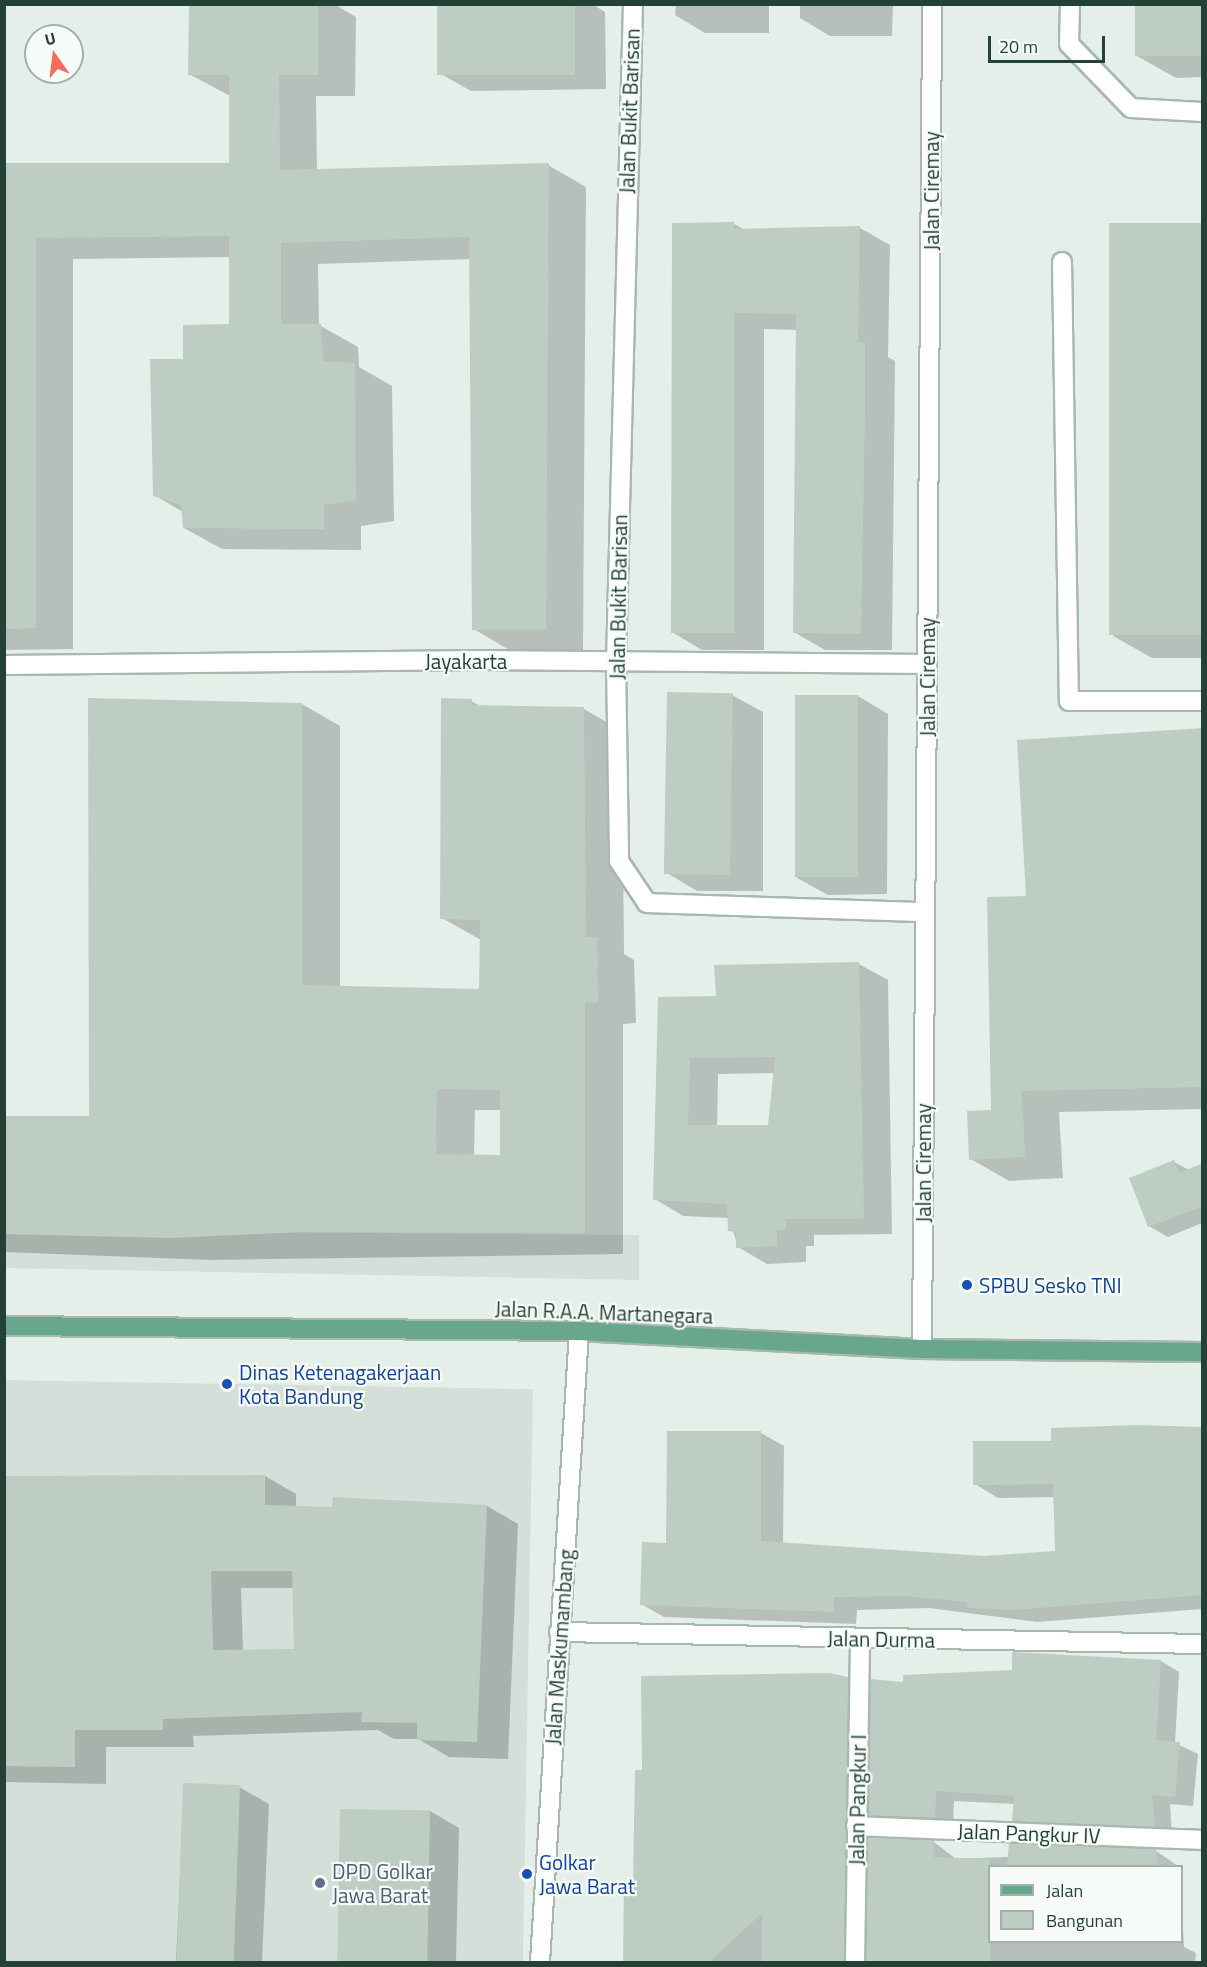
<!DOCTYPE html>
<html>
<head>
<meta charset="utf-8">
<style>
	body { margin:0 }
	#map { position:relative; width:1207px; height:1967px; overflow:hidden; background:#e5efe9; font-family:"Titillium Web",sans-serif }
	div>[style] { position:absolute }
	.built>* { inset:0; background:#d3dfd8; transform-origin:0 0 }
	.shadow>* { inset:0; background:#0003 }
	.building>* { inset:0; background:#bdcdc4; transform-origin:0 0 }
	.roads { filter:drop-shadow(2px 0 #a7b8af) drop-shadow(-2px 0 #a7b8af) drop-shadow(0 2px #a7b8af) drop-shadow(0 -2px #a7b8af) }
	.minor>* { height:18px; margin:-9px; padding:0 9px; transform-origin:9px; border-radius:9px; background:#fff }
	.major>* { height:18px; margin:-9px; padding:0 9px; transform-origin:9px; border-radius:9px; background:#68a68d }
	.dots>* { width:16px; height:16px; translate:-50% -50%; box-sizing:border-box; border:3px solid #f6fbf8; border-radius:50% }
	span { translate:-50% -50%; white-space:nowrap; text-align:center; line-height:1.15; -webkit-text-stroke:4.5px #f6fbf8; paint-order:stroke }
	.street-label { font-size:21px; color:#234235 }
	.transit-label { font-size:21px; color:#164399 }
	.left { translate:0 -50%; text-align:left }
	.service-label { font-size:21px; color:#4e5e75 }
	.frame { position:absolute; inset:0; border:6px solid #234235; pointer-events:none }
	.legend { position:absolute; left:988px; top:1865px; width:195px; height:78px; box-sizing:border-box; background:#f6fbf8; border:2px solid #a2b1aa; margin:0; padding:8px 10px; list-style:none; font-size:18px; color:#234235 }
	.legend li { display:flex; align-items:center; gap:12px; height:30px }
	.legend b { width:30px; border:2px solid #a2b1aa }
	.north { position:absolute; left:24px; top:24px; width:60px; height:60px; box-sizing:border-box; background:#f6fbf8; border:2px solid #a2b1aa; border-radius:50%; rotate:346deg; font-size:16px; font-weight:700; line-height:24px; text-align:center; color:#234235 }
	.north::after { content:''; display:block; margin:auto; width:21px; height:27px; background:#f76b5a; clip-path:polygon(50% 0,100% 100%,50% 72%,0 100%) }
	.scale { position:absolute; left:988px; top:36px; width:117px; height:27px; box-sizing:border-box; border:3px solid #234235; border-top:0; padding-left:8px; font-size:18px; line-height:21px; white-space:nowrap; color:#234235; -webkit-text-stroke:4px #f6fbf8; paint-order:stroke }
</style>
</head>
<body>
<div id="map">
	<div class="built">
		<div style="clip-path:polygon(5px 1230px,639px 1235px,639px 1280px,5px 1268px)"></div>
		<div style="left:5px;top:1380px;width:528px;height:582px;rotate:1deg"></div>
	</div>
	<div class="shadow">
		<div style="clip-path:polygon(191px 4px,334px 4px,356px 17px,355px 96px,316px 96px,317px 171px,548px 165px,586px 187px,583px 651px,511px 651px,474px 629px,471px 259px,318px 264px,319px 325px,358px 347px,359px 367px,392px 386px,394px 521px,361px 526px,361px 550px,222px 549px,184px 528px,183px 512px,154px 495px,185px 361px,230px 326px,230px 257px,73px 259px,73px 649px,4px 650px,4px 164px,230px 165px,230px 96px,189px 74px)"></div>
		<div style="clip-path:polygon(439px 4px,592px 4px,605px 12px,606px 89px,471px 91px,441px 74px)"></div>
		<div style="clip-path:polygon(676px 4px,769px 4px,769px 33px,705px 33px,675px 15px)"></div>
		<div style="clip-path:polygon(800px 4px,893px 4px,892px 36px,830px 36px,800px 18px)"></div>
		<div style="clip-path:polygon(1202px 4px,1202px 77px,1176px 78px,1137px 56px)"></div>
		<div style="clip-path:polygon(734px 224px,745px 230px,860px 228px,890px 245px,888px 357px,895px 361px,892px 650px,825px 650px,794px 632px,797px 330px,764px 329px,764px 650px,702px 650px,672px 632px)"></div>
		<div style="clip-path:polygon(1202px 225px,1202px 658px,1152px 658px,1113px 636px)"></div>
		<div style="clip-path:polygon(732px 695px,763px 712px,763px 891px,697px 891px,667px 873px)"></div>
		<div style="clip-path:polygon(858px 696px,888px 714px,887px 894px,828px 895px,797px 878px)"></div>
		<div style="clip-path:polygon(evenodd,471px 701px,482px 707px,584px 709px,622px 731px,624px 954px,634px 960px,636px 1023px,623px 1024px,623px 1254px,210px 1260px,4px 1252px,4px 1117px,91px 1118px,302px 704px,340px 726px,340px 987px,481px 990px,481px 940px,442px 918px,471px 701px,475px 1110px,501px 1110px,501px 1156px,474px 1156px,475px 1110px)"></div>
		<div style="clip-path:polygon(1202px 730px,1202px 1109px,1059px 1112px,1063px 1178px,1009px 1181px,971px 1159px,992px 1111px,1028px 897px)"></div>
		<div style="clip-path:polygon(evenodd,859px 964px,888px 980px,892px 1234px,814px 1235px,814px 1246px,806px 1246px,806px 1262px,767px 1264px,738px 1247px,729px 1218px,683px 1216px,655px 1199px,660px 998px,717px 998px,859px 964px,774px 1073px,769px 1127px,717px 1127px,718px 1074px,774px 1073px)"></div>
		<div style="clip-path:polygon(1174px 1162px,1189px 1170px,1202px 1165px,1202px 1223px,1168px 1237px,1149px 1226px)"></div>
		<div style="clip-path:polygon(1202px 1429px,1202px 1609px,1037px 1622px,929px 1608px,857px 1610px,856px 1624px,664px 1617px,641px 1604px,668px 1545px,761px 1433px,784px 1446px,783px 1544px,984px 1557px,1057px 1552px,1055px 1497px,998px 1498px,975px 1484px,1053px 1442px)"></div>
		<div style="clip-path:polygon(evenodd,265px 1476px,296px 1494px,296px 1508px,333px 1509px,334px 1498px,487px 1506px,518px 1524px,508px 1759px,449px 1757px,418px 1739px,394px 1739px,378px 1730px,193px 1736px,194px 1747px,106px 1747px,106px 1784px,4px 1782px,4px 1477px,265px 1476px,241px 1588px,294px 1588px,295px 1651px,243px 1651px,241px 1588px)"></div>
		<div style="clip-path:polygon(1014px 1653px,1161px 1661px,1179px 1672px,1175px 1743px,1198px 1754px,1193px 1806px,1170px 1804px,1172px 1836px,1031px 1831px,1013px 1820px,1015px 1804px,954px 1801px,953px 1828px,888px 1825px,868px 1813px,868px 1839px,934px 1842px,956px 1859px,1156px 1851px,1178px 1866px,990px 1866px,990px 1942px,1182px 1942px,1182px 1909px,1184px 1947px,1196px 1953px,1195px 1962px,624px 1962px,626px 1883px,635px 1883px,644px 1771px,848px 1679px,872px 1693px,904px 1683px,1013px 1671px)"></div>
		<div style="clip-path:polygon(184px 1785px,239px 1787px,269px 1804px,262px 1962px,176px 1962px)"></div>
		<div style="clip-path:polygon(342px 1810px,430px 1811px,459px 1828px,456px 1962px,339px 1962px)"></div>
	</div>
	<div class="building">
		<div style="clip-path:polygon(189px 4px,318px 4px,318px 75px,279px 75px,280px 170px,549px 163px,546px 630px,472px 630px,469px 237px,281px 243px,281px 324px,321px 324px,323px 361px,355px 363px,356px 500px,324px 505px,324px 529px,183px 528px,181px 505px,153px 496px,150px 359px,183px 359px,183px 325px,229px 324px,229px 236px,36px 238px,36px 628px,4px 629px,4px 163px,229px 163px,229px 75px,188px 75px)"></div>
		<div style="left:437px;top:4px;width:138px;height:71px"></div>
		<div style="left:1135px;top:4px;width:68px;height:52px"></div>
		<div style="clip-path:polygon(734px 222px,734px 229px,860px 226px,858px 342px,865px 342px,865px 412px,861px 634px,793px 633px,796px 314px,734px 313px,734px 633px,671px 633px,672px 223px)"></div>
		<div style="left:1203px;top:223px;width:412px;height:94px;rotate:90deg"></div>
		<div style="left:667px;top:692px;width:66px;height:182px;rotate:1deg"></div>
		<div style="left:858px;top:695px;width:182px;height:63px;rotate:90deg"></div>
		<div style="clip-path:polygon(evenodd,88px 698px,302px 703px,302px 985px,479px 989px,480px 920px,440px 919px,441px 698px,472px 699px,472px 705px,584px 707px,586px 937px,597px 937px,598px 1002px,585px 1003px,585px 1233px,302px 1232px,171px 1238px,4px 1234px,4px 1116px,89px 1116px,88px 698px,437px 1089px,500px 1090px,500px 1155px,436px 1154px,437px 1089px)"></div>
		<div style="clip-path:polygon(1203px 728px,1203px 1087px,1022px 1091px,1025px 1157px,969px 1160px,967px 1111px,991px 1110px,987px 897px,1026px 896px,1017px 740px)"></div>
		<div style="clip-path:polygon(evenodd,859px 962px,864px 1219px,786px 1219px,786px 1230px,777px 1230px,777px 1246px,736px 1248px,736px 1232px,728px 1231px,727px 1204px,653px 1200px,658px 997px,716px 996px,714px 965px,859px 962px,775px 1057px,768px 1125px,688px 1125px,690px 1058px,775px 1057px)"></div>
		<div style="clip-path:polygon(1174px 1160px,1179px 1173px,1203px 1163px,1203px 1206px,1148px 1227px,1129px 1178px)"></div>
		<div style="clip-path:polygon(1136px 1425px,1203px 1427px,1203px 1595px,1013px 1610px,968px 1608px,967px 1602px,905px 1596px,834px 1597px,834px 1612px,640px 1605px,642px 1542px,666px 1543px,667px 1431px,761px 1431px,761px 1541px,984px 1556px,1055px 1551px,1053px 1484px,973px 1485px,973px 1441px,1051px 1441px,1051px 1428px)"></div>
		<div style="clip-path:polygon(evenodd,265px 1475px,265px 1505px,332px 1507px,333px 1497px,487px 1505px,477px 1742px,417px 1740px,417px 1723px,361px 1722px,362px 1712px,163px 1719px,163px 1730px,75px 1730px,75px 1767px,4px 1766px,4px 1476px,265px 1475px,211px 1571px,292px 1571px,294px 1649px,213px 1650px,211px 1571px)"></div>
		<div style="clip-path:polygon(1012px 1652px,1161px 1660px,1156px 1740px,1180px 1742px,1175px 1797px,1152px 1795px,1155px 1827px,1012px 1821px,1014px 1796px,936px 1791px,935px 1818px,869px 1815px,871px 1679px,903px 1682px,903px 1675px,1012px 1670px)"></div>
		<div style="clip-path:polygon(829px 1673px,848px 1677px,844px 1962px,762px 1962px,762px 1913px,709px 1962px,623px 1962px,624px 1881px,633px 1881px,635px 1770px,642px 1770px,641px 1676px)"></div>
		<div style="left:183px;top:1783px;width:57px;height:179px;rotate:2deg"></div>
		<div style="left:340px;top:1809px;width:90px;height:153px;rotate:1deg"></div>
		<div style="clip-path:polygon(868px 1838px,934px 1840px,933px 1857px,990px 1859px,990px 1962px,866px 1962px)"></div>
		<div style="clip-path:polygon(1009px 1843px,1156px 1849px,1158px 1866px,1007px 1866px)"></div>
	</div>
	<div class="roads">
		<div class="minor">
			<div style="left:633px;top:4px;width:658px;rotate:91.48deg"></div>
			<div style="left:616px;top:662px;width:199px;rotate:89.1deg"></div>
			<div style="left:619px;top:861px;width:50px;rotate:56.3deg"></div>
			<div style="left:647px;top:903px;width:278px;rotate:1.9deg"></div>
			<div style="left:1070px;top:4px;width:40px;rotate:91.4deg"></div>
			<div style="left:1069px;top:44px;width:89px;rotate:45.9deg"></div>
			<div style="left:1131px;top:108px;width:71px;rotate:3.2deg"></div>
			<div style="left:1062px;top:262px;width:439px;rotate:89.1deg"></div>
			<div style="left:1069px;top:701px;width:133px"></div>
			<div style="left:4px;top:665px;width:478px;rotate:-0.6deg"></div>
			<div style="left:482px;top:660px;width:445px;rotate:0.5deg"></div>
			<div style="left:922px;top:1349px;width:1345px;rotate:-89.57deg"></div>
			<div style="left:559px;top:1632px;width:643px;rotate:1.07deg"></div>
			<div style="left:856px;top:1826px;width:346px;rotate:2.3deg"></div>
			<div style="left:540px;top:1962px;width:632px;rotate:-86.46deg"></div>
			<div style="left:855px;top:1962px;width:324px;rotate:-89.1deg"></div>
		</div>
		<div class="major">
			<div style="left:4px;top:1326px;width:575px;rotate:0.5deg"></div>
			<div style="left:579px;top:1331px;width:343px;rotate:3deg"></div>
			<div style="left:922px;top:1349px;width:280px;rotate:0.6deg"></div>
		</div>
	</div>
	<div class="dots">
		<div style="left:967px;top:1285px;background:#1a4fb4"></div>
		<div style="left:227px;top:1384px;background:#1a4fb4"></div>
		<div style="left:527px;top:1874px;background:#1a4fb4"></div>
		<div style="left:320px;top:1883px;background:#5c6f8a"></div>
	</div>
	<div class="street-label">
		<span style="left:629px;top:111px;rotate:-88deg">Jalan Bukit Barisan</span>
		<span style="left:931px;top:191px;rotate:-90deg">Jalan Ciremay</span>
		<span style="left:618px;top:597px;rotate:-89deg">Jalan Bukit Barisan</span>
		<span style="left:466px;top:661px">Jayakarta</span>
		<span style="left:927px;top:677px;rotate:-90deg">Jalan Ciremay</span>
		<span style="left:923px;top:1163px;rotate:-90deg">Jalan Ciremay</span>
		<span style="left:604px;top:1312px;rotate:2deg">Jalan R.A.A. Martanegara</span>
		<span style="left:881px;top:1639px;rotate:1deg">Jalan Durma</span>
		<span style="left:559px;top:1647px;rotate:-86deg">Jalan Maskumambang</span>
		<span style="left:857px;top:1800px;rotate:-89deg">Jalan Pangkur I</span>
		<span style="left:1029px;top:1833px;rotate:2deg">Jalan Pangkur IV</span>
	</div>
	<div class="transit-label">
		<span class="left" style="left:979px;top:1285px">SPBU Sesko TNI</span>
		<span class="left" style="left:239px;top:1384px">Dinas Ketenagakerjaan<br>Kota Bandung</span>
		<span class="left" style="left:539px;top:1874px">Golkar<br>Jawa Barat</span>
	</div>
	<div class="service-label">
		<span class="left" style="left:332px;top:1883px">DPD Golkar<br>Jawa Barat</span>
	</div>
	<div class="frame"></div>
	<ul class="legend">
	<li><b style="height:8px;background:#68a68d"></b>Jalan</li>
	<li><b style="height:16px;background:#bdcdc4"></b>Bangunan</li>
	</ul>
	<div class="north">U</div>
	<div class="scale">20 m</div>
</div>
</body>
</html>
